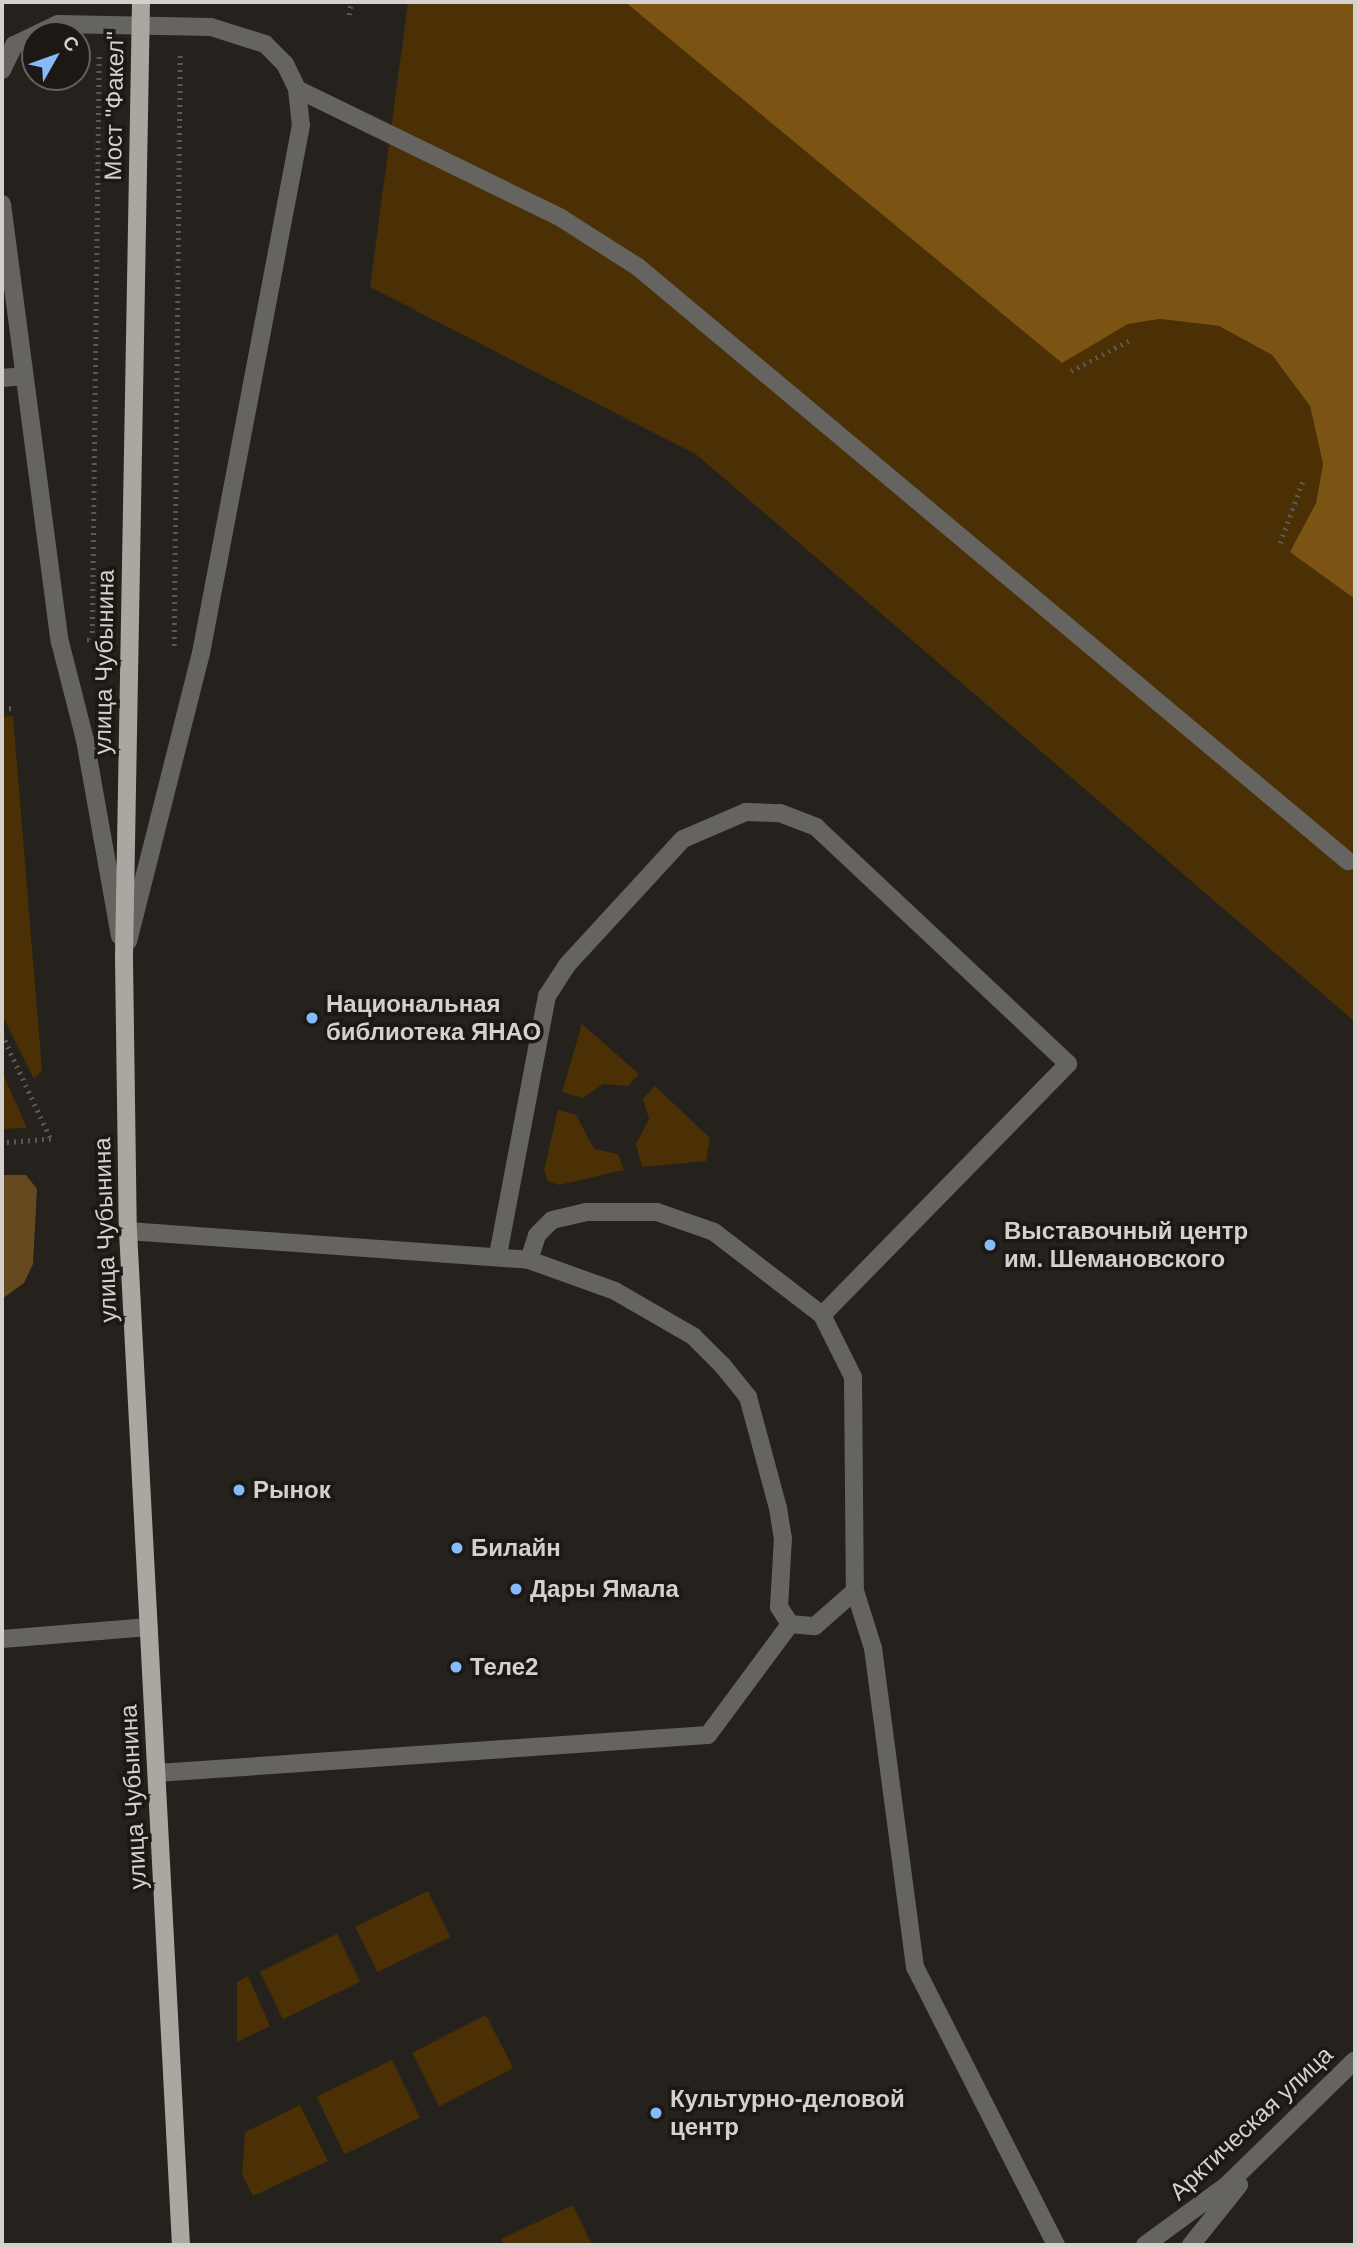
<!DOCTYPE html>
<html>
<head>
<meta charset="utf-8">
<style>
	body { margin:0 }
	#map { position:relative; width:1357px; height:2247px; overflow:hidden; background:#25211c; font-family:Helvetica,sans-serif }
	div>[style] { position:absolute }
	.green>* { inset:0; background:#4a3004; transform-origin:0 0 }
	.forest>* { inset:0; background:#66491f }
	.water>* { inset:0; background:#7b5312 }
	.path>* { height:4.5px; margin-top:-2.25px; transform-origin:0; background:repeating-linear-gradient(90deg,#5c5853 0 2px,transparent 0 7px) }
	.minor>* { height:18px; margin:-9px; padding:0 9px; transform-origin:9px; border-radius:9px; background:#666461 }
	.major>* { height:18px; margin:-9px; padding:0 9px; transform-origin:9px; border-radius:9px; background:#aaa6a0 }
	.dots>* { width:19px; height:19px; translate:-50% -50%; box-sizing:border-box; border:4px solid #1c1813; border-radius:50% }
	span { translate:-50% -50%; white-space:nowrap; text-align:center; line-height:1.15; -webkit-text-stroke:7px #1c1813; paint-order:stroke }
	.street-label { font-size:24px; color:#d4d1cd }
	.poi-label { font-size:24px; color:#d4d1cd; font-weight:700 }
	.left { translate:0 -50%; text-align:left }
	.frame { position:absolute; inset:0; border:4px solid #d4d1cd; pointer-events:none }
	.north { position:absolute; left:21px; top:21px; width:70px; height:70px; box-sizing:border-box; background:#1c1813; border:2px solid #66625d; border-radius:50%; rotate:50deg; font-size:19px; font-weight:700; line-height:28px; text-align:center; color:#d4d1cd }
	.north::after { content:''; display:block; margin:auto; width:24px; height:32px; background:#86bbfb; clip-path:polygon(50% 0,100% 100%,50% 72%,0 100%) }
</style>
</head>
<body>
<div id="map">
	<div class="green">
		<div style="clip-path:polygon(408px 2px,625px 2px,1062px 362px,1128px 324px,1160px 319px,1219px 326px,1272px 355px,1310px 406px,1323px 464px,1316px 503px,1291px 552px,1355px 599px,1355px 1022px,697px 455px,370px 287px)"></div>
		<div style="clip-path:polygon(13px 716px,42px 1070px,34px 1079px,2px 1015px,2px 717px)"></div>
		<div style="clip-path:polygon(582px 1024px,639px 1074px,628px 1086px,603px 1084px,583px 1098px,562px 1092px)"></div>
		<div style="clip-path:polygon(2px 1072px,27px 1128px,2px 1129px)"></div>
		<div style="clip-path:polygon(655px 1086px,710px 1138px,706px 1161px,642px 1167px,636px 1144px,649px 1119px,643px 1099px)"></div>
		<div style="clip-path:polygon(558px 1110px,576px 1115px,594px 1149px,618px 1154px,624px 1170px,559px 1185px,548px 1181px,544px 1170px)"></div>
		<div style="left:428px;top:1891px;width:51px;height:81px;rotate:64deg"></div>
		<div style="left:337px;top:1934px;width:53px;height:86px;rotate:64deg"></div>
		<div style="clip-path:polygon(248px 1976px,270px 2026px,237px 2042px,237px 1982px)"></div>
		<div style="left:486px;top:2015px;width:60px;height:83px;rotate:63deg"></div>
		<div style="left:392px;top:2060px;width:64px;height:84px;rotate:64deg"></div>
		<div style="clip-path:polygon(300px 2105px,328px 2161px,253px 2196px,242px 2175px,245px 2132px)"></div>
		<div style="clip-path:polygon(573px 2205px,592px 2245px,504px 2245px,501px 2239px)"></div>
	</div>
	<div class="forest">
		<div style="clip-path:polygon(2px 1175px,26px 1175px,37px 1189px,33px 1264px,24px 1283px,2px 1299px)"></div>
	</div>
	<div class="water">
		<div style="clip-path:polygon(625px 2px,1355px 2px,1355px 599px,1290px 552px,1316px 503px,1323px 464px,1310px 406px,1272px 355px,1219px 326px,1160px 319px,1128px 324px,1062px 363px)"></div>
	</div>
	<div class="path">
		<div style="left:349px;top:15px;width:13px;rotate:-81deg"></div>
		<div style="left:1071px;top:371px;width:69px;rotate:-27.7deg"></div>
		<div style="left:1280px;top:543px;width:67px;rotate:-69.9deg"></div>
		<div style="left:87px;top:640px;width:5px"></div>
		<div style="left:92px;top:640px;width:588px;rotate:-89.32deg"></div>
		<div style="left:174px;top:646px;width:593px;rotate:-89.42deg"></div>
		<div style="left:2px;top:709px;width:10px;rotate:-6deg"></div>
		<div style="left:2px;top:1034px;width:116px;rotate:65deg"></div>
		<div style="left:51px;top:1139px;width:49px;rotate:175.3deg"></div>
	</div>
	<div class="minor">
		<div style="left:2px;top:70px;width:28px;rotate:-64deg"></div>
		<div style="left:14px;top:45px;width:49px;rotate:-25.5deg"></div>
		<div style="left:58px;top:24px;width:153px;rotate:1.1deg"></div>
		<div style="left:211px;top:27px;width:57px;rotate:17.5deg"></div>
		<div style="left:265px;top:44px;width:28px;rotate:45deg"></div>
		<div style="left:285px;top:64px;width:28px;rotate:64deg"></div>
		<div style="left:297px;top:89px;width:36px;rotate:84deg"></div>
		<div style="left:301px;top:125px;width:537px;rotate:100.72deg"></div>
		<div style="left:201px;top:653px;width:297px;rotate:104.2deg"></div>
		<div style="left:297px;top:89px;width:294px;rotate:26deg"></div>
		<div style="left:561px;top:218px;width:91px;rotate:32.5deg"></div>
		<div style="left:638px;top:267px;width:926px;rotate:39.92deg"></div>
		<div style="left:2px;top:204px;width:442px;rotate:82.5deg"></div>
		<div style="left:60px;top:642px;width:101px;rotate:75.7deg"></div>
		<div style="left:85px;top:740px;width:199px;rotate:79.9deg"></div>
		<div style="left:2px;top:378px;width:22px;rotate:-5deg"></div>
		<div style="left:128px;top:1231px;width:402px;rotate:4.1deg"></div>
		<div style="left:529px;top:1260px;width:91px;rotate:19.8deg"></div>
		<div style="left:615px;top:1291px;width:90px;rotate:30deg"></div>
		<div style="left:693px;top:1336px;width:42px;rotate:45deg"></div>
		<div style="left:723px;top:1366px;width:40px;rotate:51deg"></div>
		<div style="left:748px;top:1397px;width:115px;rotate:74.9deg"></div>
		<div style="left:778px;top:1508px;width:30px;rotate:81deg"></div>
		<div style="left:783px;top:1538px;width:69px;rotate:93.3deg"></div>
		<div style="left:779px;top:1607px;width:20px;rotate:57deg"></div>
		<div style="left:790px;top:1624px;width:25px;rotate:5deg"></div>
		<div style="left:815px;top:1626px;width:53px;rotate:-41.2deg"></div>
		<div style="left:855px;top:1591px;width:60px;rotate:72.5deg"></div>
		<div style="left:873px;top:1648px;width:322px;rotate:82.5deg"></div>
		<div style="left:915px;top:1967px;width:312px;rotate:63.1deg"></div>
		<div style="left:498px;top:1255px;width:264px;rotate:-79.3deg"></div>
		<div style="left:547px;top:996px;width:37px;rotate:-57deg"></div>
		<div style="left:567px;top:965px;width:171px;rotate:-47.4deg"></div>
		<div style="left:683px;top:839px;width:69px;rotate:-23.2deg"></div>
		<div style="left:746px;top:812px;width:34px;rotate:2deg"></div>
		<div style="left:780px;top:813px;width:39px;rotate:21deg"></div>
		<div style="left:816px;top:827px;width:346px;rotate:43.2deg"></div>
		<div style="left:1068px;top:1064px;width:351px;rotate:134.4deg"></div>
		<div style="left:529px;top:1260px;width:26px;rotate:-72deg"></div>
		<div style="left:537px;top:1235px;width:21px;rotate:-45deg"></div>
		<div style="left:552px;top:1220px;width:35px;rotate:-13deg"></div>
		<div style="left:586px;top:1212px;width:71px"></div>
		<div style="left:657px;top:1212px;width:60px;rotate:19.3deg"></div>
		<div style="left:714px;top:1232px;width:136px;rotate:37.5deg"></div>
		<div style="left:822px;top:1315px;width:69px;rotate:63.4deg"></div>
		<div style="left:853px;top:1377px;width:214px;rotate:89.5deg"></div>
		<div style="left:2px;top:1639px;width:147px;rotate:-4.7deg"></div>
		<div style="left:157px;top:1773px;width:552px;rotate:-3.95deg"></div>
		<div style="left:708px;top:1735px;width:138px;rotate:-53.5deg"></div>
		<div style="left:1145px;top:2245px;width:100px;rotate:-36.1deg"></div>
		<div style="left:1226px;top:2186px;width:180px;rotate:-44.3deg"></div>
		<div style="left:1191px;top:2245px;width:77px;rotate:-51.3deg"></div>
	</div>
	<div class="major">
		<div style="left:141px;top:2px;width:956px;rotate:91.02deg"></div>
		<div style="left:124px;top:958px;width:273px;rotate:89.2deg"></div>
		<div style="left:128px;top:1231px;width:1015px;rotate:87.01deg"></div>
	</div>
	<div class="dots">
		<div style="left:312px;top:1018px;background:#86bbfb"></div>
		<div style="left:990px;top:1245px;background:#86bbfb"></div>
		<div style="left:239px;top:1490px;background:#86bbfb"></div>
		<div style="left:457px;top:1548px;background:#86bbfb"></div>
		<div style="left:516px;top:1589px;background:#86bbfb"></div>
		<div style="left:456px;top:1667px;background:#86bbfb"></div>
		<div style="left:656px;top:2113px;background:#86bbfb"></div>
	</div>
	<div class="street-label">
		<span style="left:114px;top:106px;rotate:-89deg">Мост "Факел"</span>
		<span style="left:104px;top:662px;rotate:-89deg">улица Чубынина</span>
		<span style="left:105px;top:1230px;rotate:-92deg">улица Чубынина</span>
		<span style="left:133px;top:1797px;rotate:-93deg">улица Чубынина</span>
		<span style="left:1251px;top:2123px;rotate:-43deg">Арктическая улица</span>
	</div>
	<div class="poi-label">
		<span class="left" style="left:326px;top:1018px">Национальная<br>библиотека ЯНАО</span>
		<span class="left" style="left:1004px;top:1245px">Выставочный центр<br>им. Шемановского</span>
		<span class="left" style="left:253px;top:1490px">Рынок</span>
		<span class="left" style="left:471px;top:1548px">Билайн</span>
		<span class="left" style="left:530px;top:1589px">Дары Ямала</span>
		<span class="left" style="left:470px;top:1667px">Теле2</span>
		<span class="left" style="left:670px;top:2113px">Культурно-деловой<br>центр</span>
	</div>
	<div class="frame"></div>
	<div class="north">С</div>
</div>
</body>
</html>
